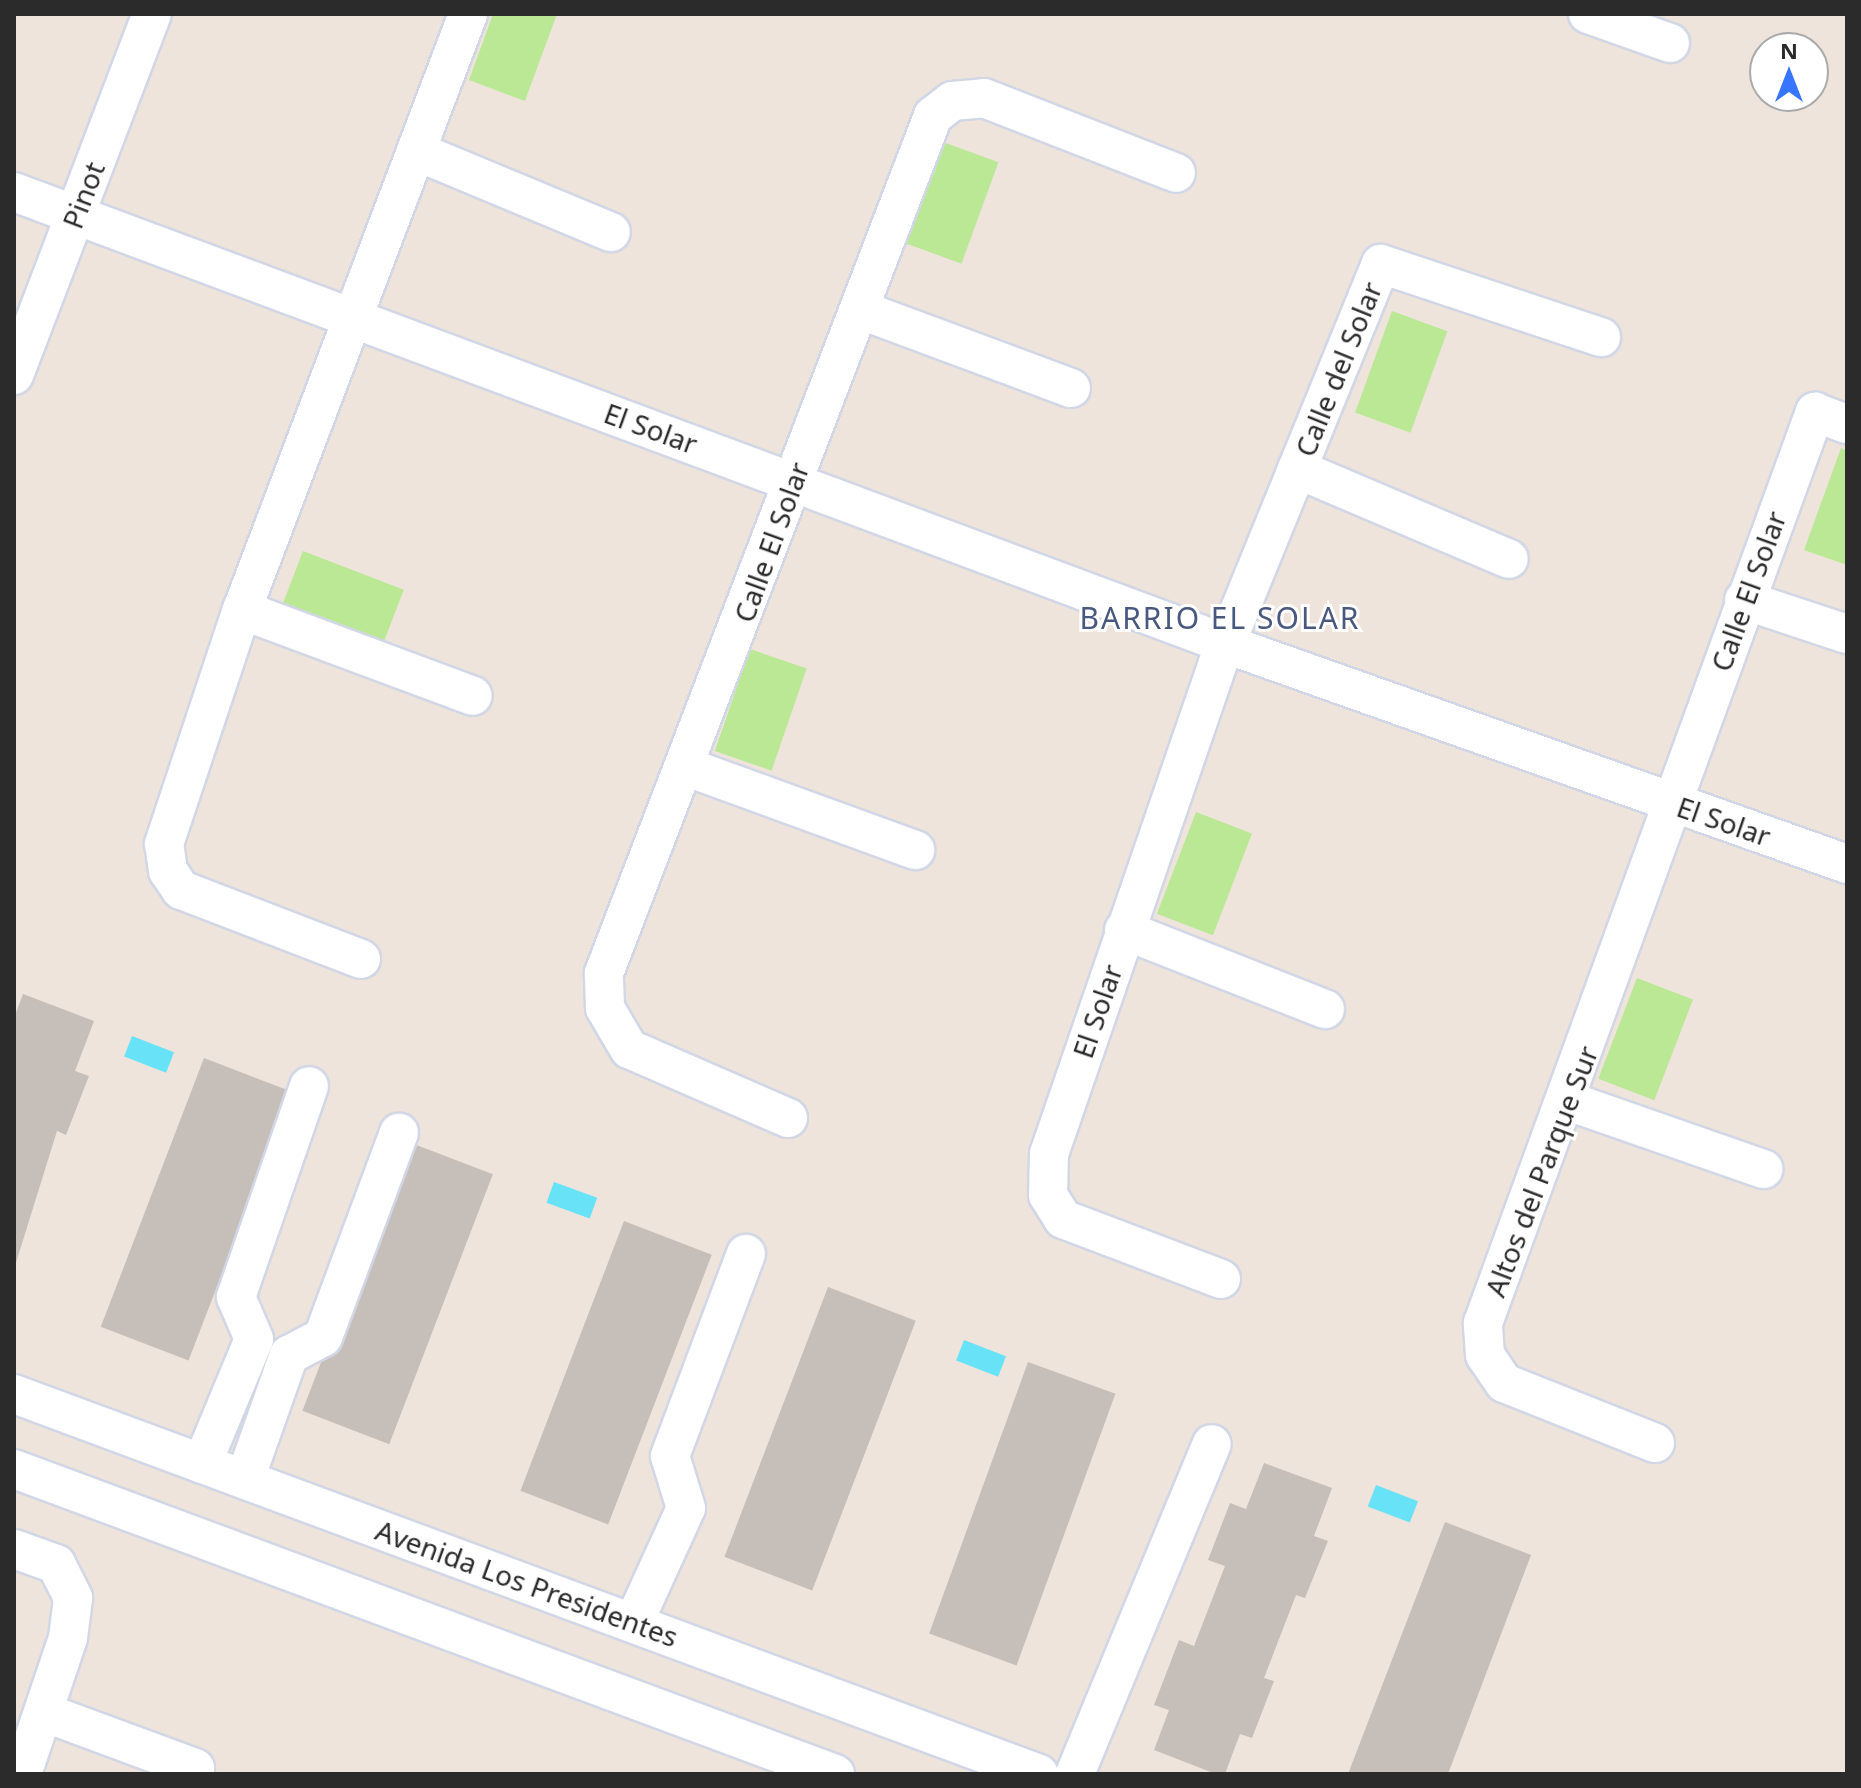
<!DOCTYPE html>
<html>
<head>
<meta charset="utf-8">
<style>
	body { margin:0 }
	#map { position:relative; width:1861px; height:1788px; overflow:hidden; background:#eee4dc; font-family:"Noto Sans",sans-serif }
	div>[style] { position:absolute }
	.green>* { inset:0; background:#bbe895; transform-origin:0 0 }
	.water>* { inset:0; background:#68e2f7; transform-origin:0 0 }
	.building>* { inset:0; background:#c6beb9; transform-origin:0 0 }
	.roads { filter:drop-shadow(2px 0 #d1d7e5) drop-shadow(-2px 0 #d1d7e5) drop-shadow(0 2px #d1d7e5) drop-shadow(0 -2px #d1d7e5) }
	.minor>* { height:38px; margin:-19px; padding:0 19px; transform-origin:19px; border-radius:19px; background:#fff }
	span { translate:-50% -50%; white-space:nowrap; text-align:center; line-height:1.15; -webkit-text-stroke:6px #fff; paint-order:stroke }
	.street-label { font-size:28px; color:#2b2b2b }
	.neighbourhood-label { font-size:30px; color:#48587f; letter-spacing:2px }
	.frame { position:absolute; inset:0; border:16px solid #2b2b2b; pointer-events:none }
	.north { position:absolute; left:1749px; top:32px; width:80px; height:80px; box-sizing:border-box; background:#fff; border:2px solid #aaa; border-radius:50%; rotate:0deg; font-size:22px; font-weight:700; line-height:32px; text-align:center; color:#2b2b2b }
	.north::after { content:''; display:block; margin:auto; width:28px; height:36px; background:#3875ff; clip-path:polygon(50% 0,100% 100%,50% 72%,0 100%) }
</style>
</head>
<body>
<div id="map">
	<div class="green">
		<div style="clip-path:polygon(493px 14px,557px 14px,525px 101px,469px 80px)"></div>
		<div style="left:943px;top:142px;width:59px;height:108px;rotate:20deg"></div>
		<div style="left:1392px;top:311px;width:59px;height:108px;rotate:20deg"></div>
		<div style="clip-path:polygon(1841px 448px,1847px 451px,1847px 565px,1804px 550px)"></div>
		<div style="left:303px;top:551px;width:108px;height:60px;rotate:21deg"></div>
		<div style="left:750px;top:649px;width:60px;height:108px;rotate:19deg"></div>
		<div style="left:1196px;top:812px;width:60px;height:109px;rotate:21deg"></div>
		<div style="left:1637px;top:978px;width:60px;height:108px;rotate:21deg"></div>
	</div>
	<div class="water">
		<div style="left:132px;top:1036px;width:45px;height:22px;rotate:21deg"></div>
		<div style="left:554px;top:1182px;width:46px;height:22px;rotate:20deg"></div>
		<div style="left:964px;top:1340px;width:45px;height:22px;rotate:21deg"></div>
		<div style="left:1376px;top:1485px;width:45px;height:23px;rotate:21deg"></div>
	</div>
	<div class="building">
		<div style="clip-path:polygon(23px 994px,94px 1021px,75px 1071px,89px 1076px,66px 1135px,57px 1131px,14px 1269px,14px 1018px)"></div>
		<div style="left:204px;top:1058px;width:94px;height:288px;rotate:21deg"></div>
		<div style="left:406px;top:1141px;width:93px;height:289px;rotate:21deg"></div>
		<div style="left:624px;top:1221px;width:94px;height:289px;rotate:21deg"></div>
		<div style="left:828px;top:1287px;width:94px;height:289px;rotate:21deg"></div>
		<div style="left:1028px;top:1362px;width:93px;height:289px;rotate:20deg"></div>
		<div style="clip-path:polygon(1264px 1463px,1332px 1488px,1314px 1536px,1328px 1541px,1305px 1598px,1296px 1595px,1264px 1678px,1274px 1681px,1252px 1738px,1240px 1734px,1225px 1774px,1216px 1774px,1154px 1750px,1169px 1710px,1154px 1705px,1179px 1640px,1194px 1646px,1225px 1566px,1208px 1560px,1230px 1503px,1246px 1509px)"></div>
		<div style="clip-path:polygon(1445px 1522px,1531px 1555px,1448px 1774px,1348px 1774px)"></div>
	</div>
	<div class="roads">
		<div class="minor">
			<div style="left:1588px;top:14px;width:87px;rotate:19.5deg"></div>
			<div style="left:416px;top:151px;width:211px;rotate:22.6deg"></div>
			<div style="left:14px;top:192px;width:1294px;rotate:20.45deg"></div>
			<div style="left:1226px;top:644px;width:659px;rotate:19.51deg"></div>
			<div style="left:861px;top:310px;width:224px;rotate:20.4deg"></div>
			<div style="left:14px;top:375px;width:386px;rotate:-69.1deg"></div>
			<div style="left:1297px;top:469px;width:230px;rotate:23deg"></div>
			<div style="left:1744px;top:600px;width:108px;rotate:18.3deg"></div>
			<div style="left:242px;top:610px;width:246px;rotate:20.4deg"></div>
			<div style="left:687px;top:767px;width:243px;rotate:20deg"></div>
			<div style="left:1124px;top:930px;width:216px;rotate:21.5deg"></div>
			<div style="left:361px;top:959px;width:193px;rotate:-159deg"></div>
			<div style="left:181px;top:890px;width:23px;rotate:-124deg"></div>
			<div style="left:168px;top:871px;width:27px;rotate:-98deg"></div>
			<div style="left:164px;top:844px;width:247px;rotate:-71.6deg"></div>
			<div style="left:242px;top:610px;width:637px;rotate:-69.23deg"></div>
			<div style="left:1568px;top:1101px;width:207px;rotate:19.2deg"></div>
			<div style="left:788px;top:1118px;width:173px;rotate:-156.5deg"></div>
			<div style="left:629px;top:1049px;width:48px;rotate:-120.3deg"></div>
			<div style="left:605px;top:1008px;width:35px;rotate:-92deg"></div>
			<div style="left:604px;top:973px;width:918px;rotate:-69deg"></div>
			<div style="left:933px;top:116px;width:24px;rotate:-38deg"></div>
			<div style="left:952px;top:101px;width:32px;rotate:-5deg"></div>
			<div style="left:984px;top:98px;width:206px;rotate:21.3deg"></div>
			<div style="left:1221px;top:1279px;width:169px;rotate:-159.2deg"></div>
			<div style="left:1063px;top:1219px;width:28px;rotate:-122deg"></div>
			<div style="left:1048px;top:1195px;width:41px;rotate:-88.6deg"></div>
			<div style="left:1049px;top:1154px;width:519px;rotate:-71.01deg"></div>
			<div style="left:1218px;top:663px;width:431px;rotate:-67.8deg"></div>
			<div style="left:1381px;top:264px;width:232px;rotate:18.4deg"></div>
			<div style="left:14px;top:1394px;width:1093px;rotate:20.34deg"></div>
			<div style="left:1655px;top:1443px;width:162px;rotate:-158.3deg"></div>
			<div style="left:1504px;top:1383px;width:34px;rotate:-124deg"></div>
			<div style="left:1485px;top:1355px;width:32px;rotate:-94deg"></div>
			<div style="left:1483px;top:1323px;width:970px;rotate:-69.98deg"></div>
			<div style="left:1815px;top:412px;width:34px;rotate:21deg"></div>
			<div style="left:202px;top:1464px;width:135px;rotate:-67.4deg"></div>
			<div style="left:254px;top:1339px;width:46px;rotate:-113.2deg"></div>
			<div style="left:236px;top:1297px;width:223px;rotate:-70.9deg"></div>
			<div style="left:14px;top:1469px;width:876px;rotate:20.38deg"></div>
			<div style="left:245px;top:1479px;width:132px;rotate:-70.5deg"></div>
			<div style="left:289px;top:1355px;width:38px;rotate:-28deg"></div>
			<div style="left:323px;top:1337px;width:218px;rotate:-69.6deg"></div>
			<div style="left:14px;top:1549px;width:45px;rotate:19.7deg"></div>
			<div style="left:56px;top:1564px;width:38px;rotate:63deg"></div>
			<div style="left:73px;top:1598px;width:40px;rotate:97.1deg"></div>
			<div style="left:68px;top:1638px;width:144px;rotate:108.7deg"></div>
			<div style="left:634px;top:1622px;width:125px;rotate:-65.5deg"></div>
			<div style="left:686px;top:1508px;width:54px;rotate:-107.1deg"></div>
			<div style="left:670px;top:1456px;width:216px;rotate:-69.4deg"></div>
			<div style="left:46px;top:1713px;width:159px;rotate:20.3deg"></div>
			<div style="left:1075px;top:1774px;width:357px;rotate:-67.5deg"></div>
		</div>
	</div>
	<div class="street-label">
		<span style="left:83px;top:195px;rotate:-69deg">Pinot</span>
		<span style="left:1338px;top:369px;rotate:-68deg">Calle del Solar</span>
		<span style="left:651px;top:428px;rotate:20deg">El Solar</span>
		<span style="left:771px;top:542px;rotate:-70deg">Calle El Solar</span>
		<span style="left:1748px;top:591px;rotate:-70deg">Calle El Solar</span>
		<span style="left:1724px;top:821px;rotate:19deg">El Solar</span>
		<span style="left:1097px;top:1011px;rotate:-71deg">El Solar</span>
		<span style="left:1541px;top:1171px;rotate:-69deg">Altos del Parque Sur</span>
		<span style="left:527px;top:1583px;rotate:20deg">Avenida Los Presidentes</span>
	</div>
	<div class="neighbourhood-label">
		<span style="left:1220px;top:618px">BARRIO EL SOLAR</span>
	</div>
	<div class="frame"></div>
	<div class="north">N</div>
</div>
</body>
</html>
